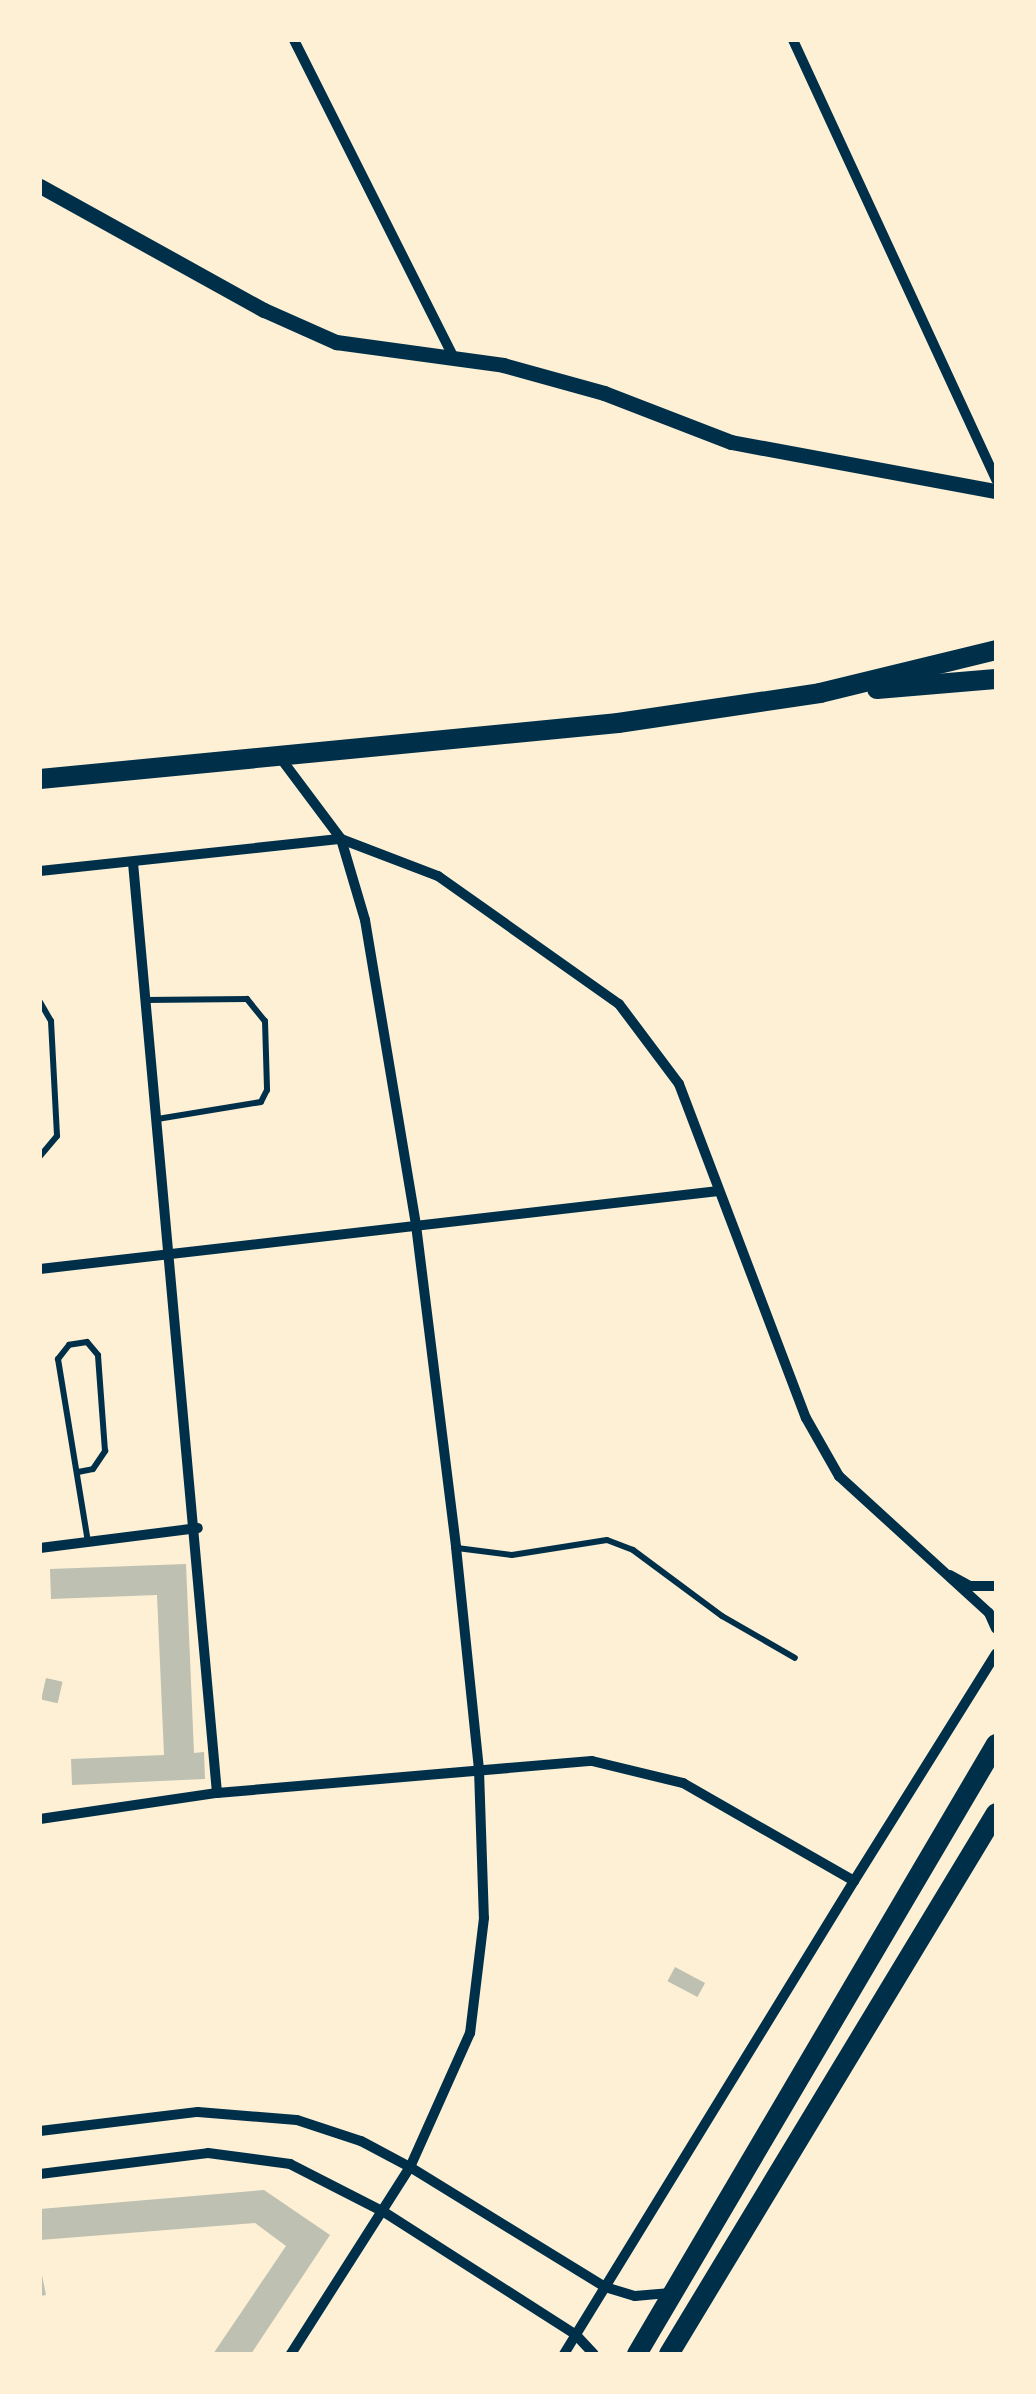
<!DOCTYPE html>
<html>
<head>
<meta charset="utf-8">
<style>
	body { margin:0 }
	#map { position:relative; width:1036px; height:2394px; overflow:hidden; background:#fdf0d5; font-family:"Titillium Web",sans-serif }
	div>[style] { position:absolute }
	.building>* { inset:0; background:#bec0b2; transform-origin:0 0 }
	.service>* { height:6px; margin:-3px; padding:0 3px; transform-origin:3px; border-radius:3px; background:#003049 }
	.minor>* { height:10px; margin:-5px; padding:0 5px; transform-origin:5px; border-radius:5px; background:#003049 }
	.tertiary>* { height:15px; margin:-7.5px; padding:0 7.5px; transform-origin:7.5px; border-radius:7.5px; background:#003049 }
	.primary>* { height:20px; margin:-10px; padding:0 10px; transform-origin:10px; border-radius:10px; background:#003049 }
	.trunk>* { height:20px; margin:-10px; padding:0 10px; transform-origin:10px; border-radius:10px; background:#003049 }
	span { translate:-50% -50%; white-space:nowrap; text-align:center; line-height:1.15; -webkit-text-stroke:8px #fdf0d5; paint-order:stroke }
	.frame { position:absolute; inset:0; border:42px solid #fdf0d5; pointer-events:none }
</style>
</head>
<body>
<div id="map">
	<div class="building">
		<div style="clip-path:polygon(186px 1564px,194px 1753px,204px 1752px,205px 1779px,72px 1785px,71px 1759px,164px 1755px,157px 1595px,51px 1599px,50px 1569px)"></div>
		<div style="left:46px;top:1678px;width:17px;height:22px;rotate:13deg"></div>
		<div style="left:675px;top:1967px;width:34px;height:16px;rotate:28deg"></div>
		<div style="clip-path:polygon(264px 2190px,330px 2235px,251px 2354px,213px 2354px,286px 2246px,255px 2223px,40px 2240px,40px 2209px)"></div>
		<div style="clip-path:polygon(40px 2265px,46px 2295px,40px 2296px)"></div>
	</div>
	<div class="service">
		<div style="left:144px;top:1000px;width:103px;rotate:-0.6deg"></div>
		<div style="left:247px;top:999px;width:28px;rotate:51deg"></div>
		<div style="left:265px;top:1021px;width:69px;rotate:88.3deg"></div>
		<div style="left:267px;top:1090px;width:13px;rotate:117deg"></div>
		<div style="left:261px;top:1102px;width:105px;rotate:170.7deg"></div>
		<div style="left:40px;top:1002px;width:22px;rotate:60deg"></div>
		<div style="left:51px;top:1021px;width:115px;rotate:87deg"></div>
		<div style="left:57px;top:1136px;width:26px;rotate:130deg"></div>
		<div style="left:78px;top:1472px;width:15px;rotate:-11deg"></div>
		<div style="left:93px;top:1469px;width:22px;rotate:-56deg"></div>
		<div style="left:105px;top:1451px;width:96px;rotate:-94.2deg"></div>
		<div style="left:98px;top:1355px;width:17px;rotate:-130deg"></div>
		<div style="left:87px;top:1342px;width:18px;rotate:171deg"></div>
		<div style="left:69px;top:1345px;width:18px;rotate:128deg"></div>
		<div style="left:58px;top:1359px;width:185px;rotate:80.7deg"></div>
		<div style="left:457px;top:1548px;width:55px;rotate:7.3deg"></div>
		<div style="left:512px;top:1555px;width:96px;rotate:-9deg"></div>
		<div style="left:607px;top:1540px;width:28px;rotate:21deg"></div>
		<div style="left:633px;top:1550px;width:111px;rotate:36.6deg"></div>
		<div style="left:722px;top:1616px;width:84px;rotate:29.9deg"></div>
	</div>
	<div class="minor">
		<div style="left:294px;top:40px;width:358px;rotate:63.3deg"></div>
		<div style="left:793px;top:40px;width:485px;rotate:65.2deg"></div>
		<div style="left:279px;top:756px;width:104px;rotate:53.2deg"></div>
		<div style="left:341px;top:839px;width:104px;rotate:20.9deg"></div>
		<div style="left:438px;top:876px;width:222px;rotate:35.3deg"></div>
		<div style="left:619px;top:1004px;width:100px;rotate:53.1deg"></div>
		<div style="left:679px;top:1084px;width:357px;rotate:69.2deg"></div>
		<div style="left:806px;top:1418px;width:67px;rotate:60.4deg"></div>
		<div style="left:839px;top:1476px;width:203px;rotate:42.4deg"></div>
		<div style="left:989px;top:1613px;width:17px;rotate:66deg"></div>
		<div style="left:40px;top:871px;width:303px;rotate:-6.1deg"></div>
		<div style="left:341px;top:839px;width:84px;rotate:73.5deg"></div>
		<div style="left:365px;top:920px;width:309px;rotate:80.5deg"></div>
		<div style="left:416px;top:1225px;width:324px;rotate:82.9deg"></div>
		<div style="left:456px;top:1547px;width:224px;rotate:84.1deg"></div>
		<div style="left:479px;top:1770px;width:148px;rotate:88.1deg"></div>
		<div style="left:484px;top:1918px;width:116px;rotate:96.9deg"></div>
		<div style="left:470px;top:2033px;width:147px;rotate:114.1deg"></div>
		<div style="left:410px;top:2167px;width:222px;rotate:122.5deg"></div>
		<div style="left:40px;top:1269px;width:683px;rotate:-6.55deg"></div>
		<div style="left:40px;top:1548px;width:159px;rotate:-7.2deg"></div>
		<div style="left:950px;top:1575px;width:23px;rotate:29deg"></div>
		<div style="left:970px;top:1586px;width:26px"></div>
		<div style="left:217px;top:1793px;width:376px;rotate:-4.9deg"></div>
		<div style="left:592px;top:1761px;width:94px;rotate:13.6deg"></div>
		<div style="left:683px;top:1783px;width:197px;rotate:29.8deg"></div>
		<div style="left:854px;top:1881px;width:268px;rotate:-58deg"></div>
		<div style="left:40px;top:1819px;width:179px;rotate:-8.4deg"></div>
		<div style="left:217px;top:1793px;width:934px;rotate:-95.16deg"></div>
		<div style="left:40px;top:2131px;width:159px;rotate:-6.9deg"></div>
		<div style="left:198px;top:2112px;width:99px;rotate:4.6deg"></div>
		<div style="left:297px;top:2120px;width:67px;rotate:18.2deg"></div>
		<div style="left:361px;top:2141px;width:55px;rotate:28deg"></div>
		<div style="left:410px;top:2167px;width:229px;rotate:31.6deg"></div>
		<div style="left:605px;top:2287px;width:31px;rotate:17deg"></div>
		<div style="left:635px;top:2296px;width:36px;rotate:-5deg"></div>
		<div style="left:40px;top:2174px;width:169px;rotate:-7.1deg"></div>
		<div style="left:208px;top:2153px;width:83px;rotate:7.6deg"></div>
		<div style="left:290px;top:2164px;width:106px;rotate:27.1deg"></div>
		<div style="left:384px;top:2212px;width:228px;rotate:32.6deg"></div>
		<div style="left:576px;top:2335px;width:26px;rotate:47deg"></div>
		<div style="left:564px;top:2354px;width:555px;rotate:-58.49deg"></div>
	</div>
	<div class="tertiary">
		<div style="left:40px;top:186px;width:256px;rotate:29deg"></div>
		<div style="left:264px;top:310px;width:79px;rotate:24deg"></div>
		<div style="left:336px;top:342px;width:169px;rotate:7.8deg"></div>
		<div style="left:503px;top:365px;width:105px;rotate:15.5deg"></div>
		<div style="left:604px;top:393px;width:136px;rotate:21.1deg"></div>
		<div style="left:731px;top:442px;width:269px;rotate:10.5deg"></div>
	</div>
	<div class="primary">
		<div style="left:877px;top:689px;width:119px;rotate:-4.8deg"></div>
		<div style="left:40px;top:779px;width:581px;rotate:-5.53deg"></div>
		<div style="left:618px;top:723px;width:204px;rotate:-8.4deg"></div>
		<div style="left:820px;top:693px;width:181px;rotate:-13.7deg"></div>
	</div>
	<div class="trunk">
		<div style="left:637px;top:2354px;width:708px;rotate:-59.52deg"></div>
		<div style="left:669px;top:2354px;width:632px;rotate:-58.85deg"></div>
	</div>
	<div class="frame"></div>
</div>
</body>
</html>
